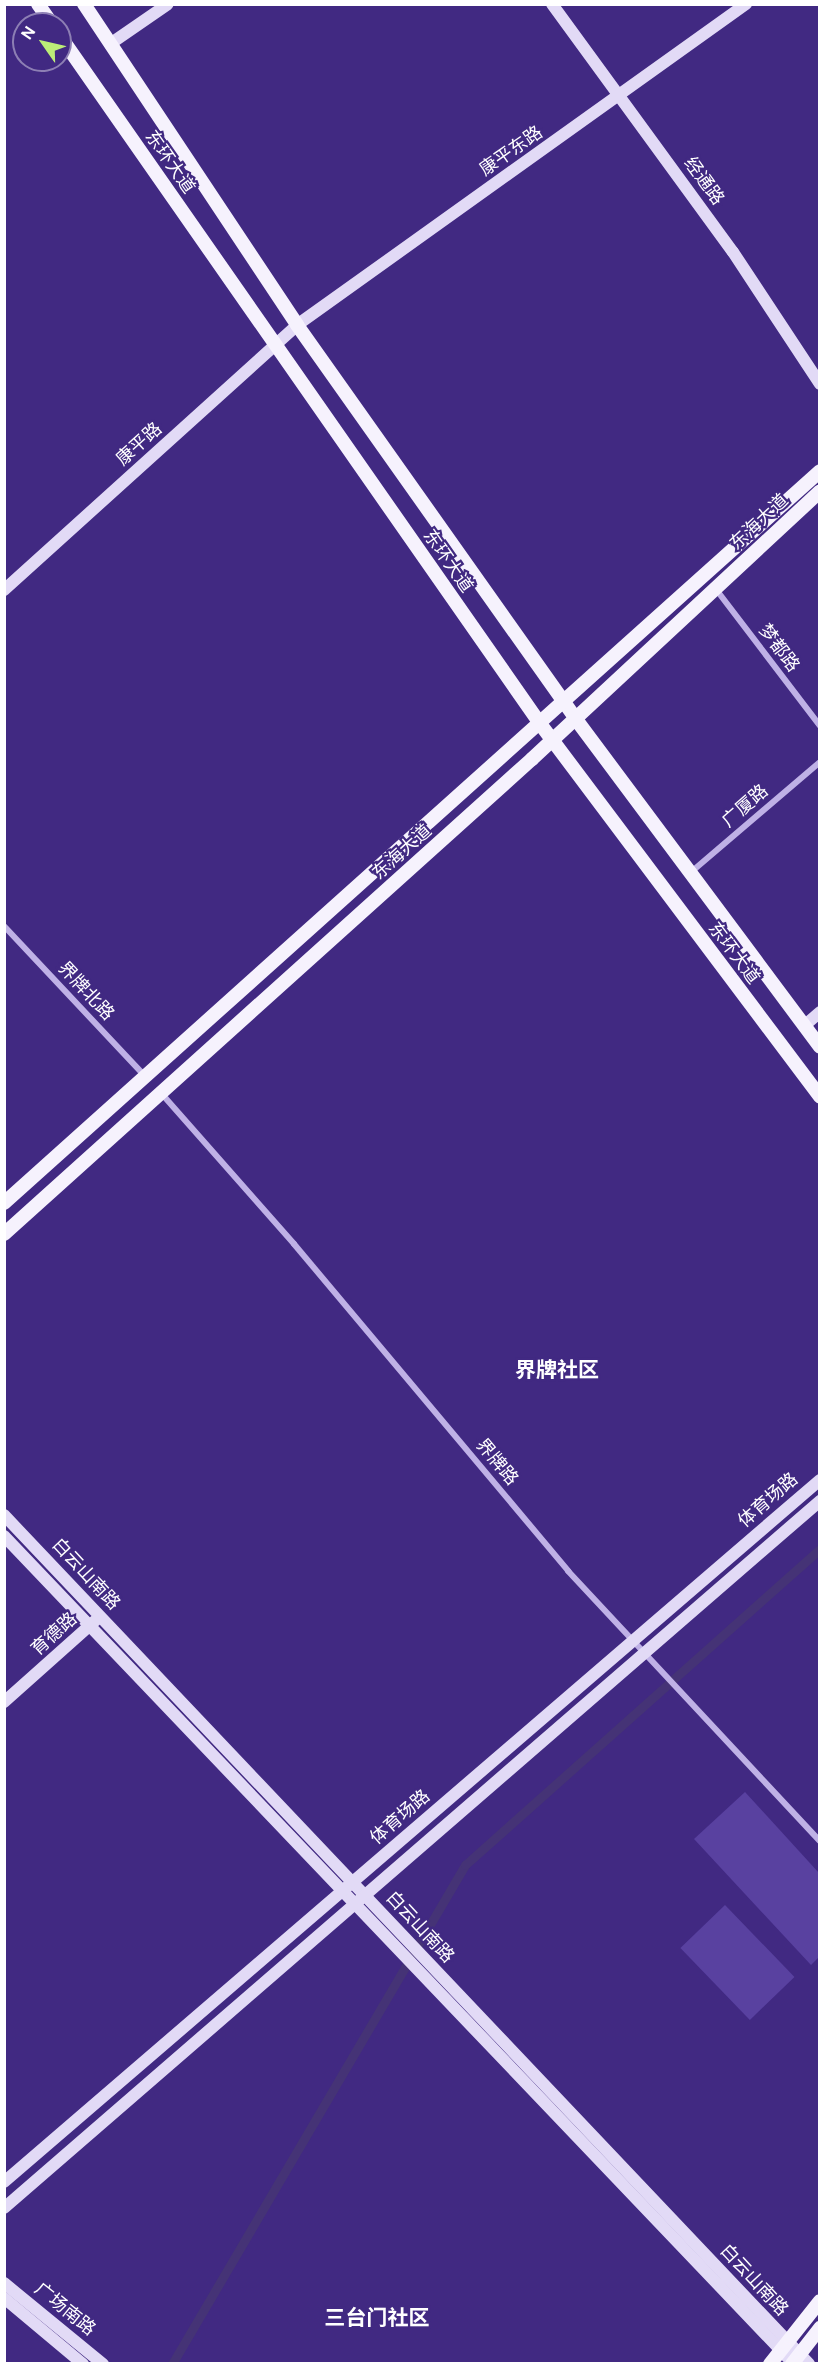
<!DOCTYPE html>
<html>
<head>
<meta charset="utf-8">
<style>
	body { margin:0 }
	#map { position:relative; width:824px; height:2368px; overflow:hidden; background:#412982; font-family:"DM Sans","Noto Sans SC",sans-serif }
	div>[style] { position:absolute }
	.green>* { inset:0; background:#5941a0; transform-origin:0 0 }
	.canal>* { height:9px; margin:-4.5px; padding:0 4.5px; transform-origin:4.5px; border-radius:4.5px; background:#453376 }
	.street>* { height:6px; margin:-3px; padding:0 3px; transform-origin:3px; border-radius:3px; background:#bfb1e6 }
	.secondary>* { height:12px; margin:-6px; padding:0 6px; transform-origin:6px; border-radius:6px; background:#e2daf6 }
	.primary>* { height:14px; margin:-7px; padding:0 7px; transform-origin:7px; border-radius:7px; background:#f6f2fd }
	span { translate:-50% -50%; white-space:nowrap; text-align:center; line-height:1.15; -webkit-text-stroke:4.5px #412982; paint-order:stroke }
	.street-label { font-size:18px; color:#fff }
	.quarter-label { font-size:21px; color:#fff; font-weight:700 }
	.frame { position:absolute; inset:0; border:6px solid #fff; pointer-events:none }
	.north { position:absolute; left:12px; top:12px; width:60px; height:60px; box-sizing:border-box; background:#412982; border:2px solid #8d7fb4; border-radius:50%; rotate:304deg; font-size:16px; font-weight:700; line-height:24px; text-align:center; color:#fff }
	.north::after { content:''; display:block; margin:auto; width:21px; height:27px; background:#bced78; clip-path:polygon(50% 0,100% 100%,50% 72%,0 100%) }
</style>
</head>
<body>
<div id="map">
	<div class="green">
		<div style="clip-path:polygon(745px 1792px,819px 1873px,819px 1957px,811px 1965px,694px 1839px)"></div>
		<div style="left:725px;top:1905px;width:100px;height:62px;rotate:46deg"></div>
	</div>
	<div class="canal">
		<div style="left:172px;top:2364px;width:579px;rotate:-59.58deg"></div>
		<div style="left:465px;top:1865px;width:475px;rotate:-41.7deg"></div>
	</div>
	<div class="street">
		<div style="left:715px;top:588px;width:173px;rotate:52.7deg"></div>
		<div style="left:690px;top:873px;width:171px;rotate:-40.5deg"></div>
		<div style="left:4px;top:926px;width:206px;rotate:46.8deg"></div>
		<div style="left:161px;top:1093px;width:201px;rotate:48.6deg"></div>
		<div style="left:294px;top:1244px;width:427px;rotate:50deg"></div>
		<div style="left:568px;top:1571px;width:369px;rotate:47deg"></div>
	</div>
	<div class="secondary">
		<div style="left:552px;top:4px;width:307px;rotate:53.9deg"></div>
		<div style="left:733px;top:252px;width:158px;rotate:56.6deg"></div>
		<div style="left:110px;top:44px;width:70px;rotate:-34.6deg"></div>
		<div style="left:4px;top:590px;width:395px;rotate:-42.1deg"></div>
		<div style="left:297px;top:325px;width:552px;rotate:-35.56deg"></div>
		<div style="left:804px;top:1026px;width:21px;rotate:-41deg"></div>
		<div style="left:4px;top:1515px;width:1170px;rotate:46.52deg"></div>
		<div style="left:4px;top:1536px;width:1144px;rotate:46.35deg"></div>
		<div style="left:4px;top:1702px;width:122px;rotate:-41.7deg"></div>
		<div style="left:4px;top:2182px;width:1076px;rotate:-40.71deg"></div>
		<div style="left:4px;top:2208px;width:1080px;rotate:-40.91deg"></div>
		<div style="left:4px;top:2283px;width:128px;rotate:39.3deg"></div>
		<div style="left:4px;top:2298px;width:103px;rotate:39.9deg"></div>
	</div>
	<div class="primary">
		<div style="left:38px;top:4px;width:24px;rotate:55deg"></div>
		<div style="left:84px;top:4px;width:385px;rotate:56.4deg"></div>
		<div style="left:297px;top:325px;width:481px;rotate:54.7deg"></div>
		<div style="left:575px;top:718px;width:410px;rotate:53.3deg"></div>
		<div style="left:60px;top:36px;width:840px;rotate:55.08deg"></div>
		<div style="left:541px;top:725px;width:465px;rotate:53.1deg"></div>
		<div style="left:4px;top:1203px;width:1096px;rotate:-41.89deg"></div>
		<div style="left:4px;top:1234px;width:710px;rotate:-41.98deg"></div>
		<div style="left:532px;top:759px;width:393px;rotate:-42.9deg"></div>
		<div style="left:770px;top:2364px;width:80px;rotate:-51.6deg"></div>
		<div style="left:792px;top:2364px;width:46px;rotate:-52.1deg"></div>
	</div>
	<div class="street-label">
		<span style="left:511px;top:151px;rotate:-35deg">康平东路</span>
		<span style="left:170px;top:162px;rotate:55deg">东环大道</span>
		<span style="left:704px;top:181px;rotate:54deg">经通路</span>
		<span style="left:139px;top:444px;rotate:-42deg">康平路</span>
		<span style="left:759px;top:522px;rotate:-43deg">东海大道</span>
		<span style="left:448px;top:561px;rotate:55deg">东环大道</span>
		<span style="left:779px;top:648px;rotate:53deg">梦都路</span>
		<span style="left:745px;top:806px;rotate:-41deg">广厦路</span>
		<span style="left:402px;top:852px;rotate:-42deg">东海大道</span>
		<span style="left:734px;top:953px;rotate:53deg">东环大道</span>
		<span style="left:86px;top:991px;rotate:47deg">界牌北路</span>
		<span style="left:497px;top:1462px;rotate:50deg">界牌路</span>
		<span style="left:768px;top:1500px;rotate:-41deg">体育场路</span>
		<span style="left:86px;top:1574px;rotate:47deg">白云山南路</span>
		<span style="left:54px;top:1634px;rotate:-42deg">育德路</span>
		<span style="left:400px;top:1817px;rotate:-41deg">体育场路</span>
		<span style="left:420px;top:1927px;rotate:47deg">白云山南路</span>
		<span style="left:754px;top:2280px;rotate:47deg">白云山南路</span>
		<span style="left:65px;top:2309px;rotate:39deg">广场南路</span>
	</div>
	<div class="quarter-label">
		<span style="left:557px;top:1370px">界牌社区</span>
		<span style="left:377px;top:2318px">三台门社区</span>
	</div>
	<div class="frame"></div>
	<div class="north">N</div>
</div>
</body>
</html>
